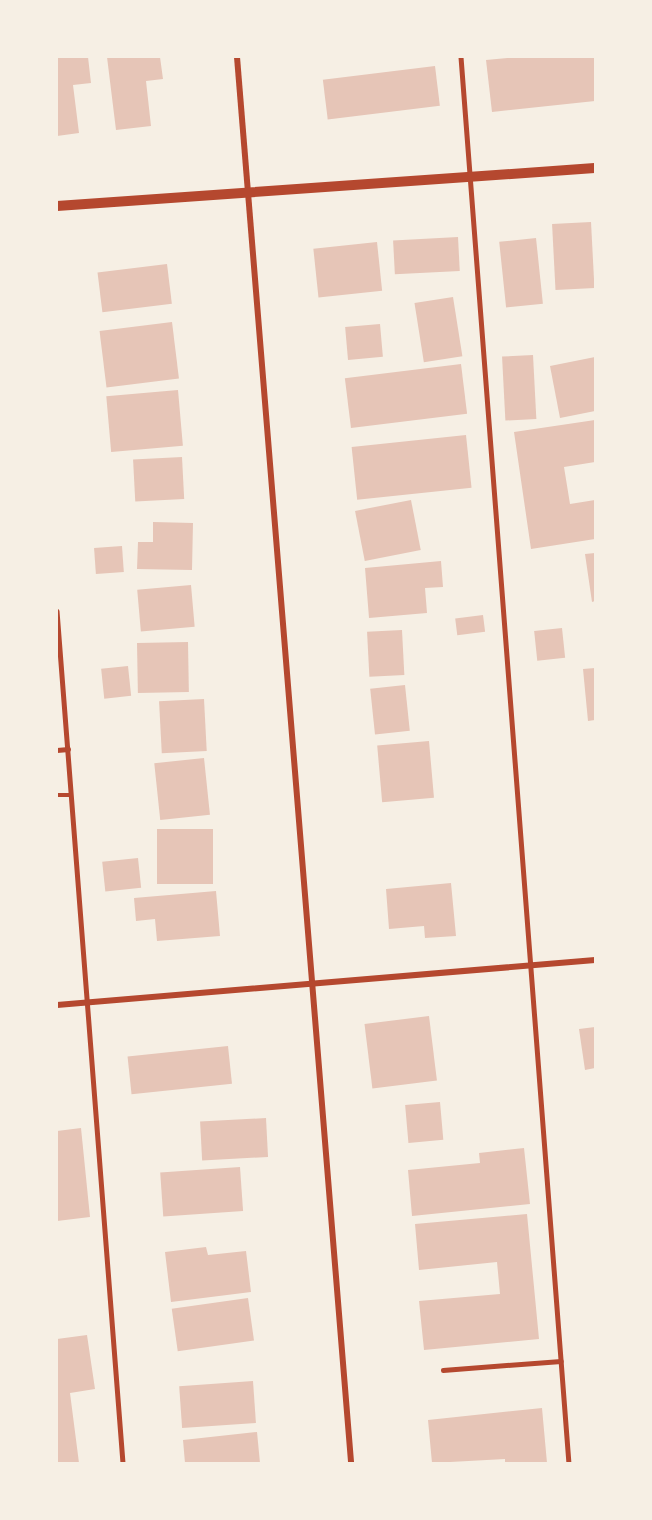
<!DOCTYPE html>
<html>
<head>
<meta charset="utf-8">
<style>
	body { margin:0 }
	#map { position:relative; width:652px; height:1520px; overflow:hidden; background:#f6efe4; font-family:"Crimson Pro",serif }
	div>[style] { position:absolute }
	.building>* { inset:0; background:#e6c5b7; transform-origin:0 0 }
	.service>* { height:4.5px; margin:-2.25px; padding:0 2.25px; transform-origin:2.25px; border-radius:2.25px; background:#b5482f }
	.minor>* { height:6px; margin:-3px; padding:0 3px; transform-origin:3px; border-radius:3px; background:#b5482f }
	.tertiary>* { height:10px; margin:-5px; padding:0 5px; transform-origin:5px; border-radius:5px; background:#b5482f }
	span { translate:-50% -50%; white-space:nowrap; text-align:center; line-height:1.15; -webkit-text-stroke:4.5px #f6efe4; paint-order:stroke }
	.frame { position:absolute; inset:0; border:58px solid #f6efe4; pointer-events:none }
</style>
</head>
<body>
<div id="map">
	<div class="building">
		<div style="clip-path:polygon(57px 57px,88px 57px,91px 83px,73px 85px,79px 133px,57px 136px)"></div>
		<div style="clip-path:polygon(107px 57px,160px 57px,163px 79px,146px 81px,151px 126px,116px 130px)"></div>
		<div style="clip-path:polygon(517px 57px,595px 57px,595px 101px,492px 112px,486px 60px)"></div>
		<div style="left:435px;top:66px;width:40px;height:113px;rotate:83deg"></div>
		<div style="left:591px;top:222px;width:66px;height:39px;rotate:87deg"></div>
		<div style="left:458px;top:237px;width:34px;height:65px;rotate:87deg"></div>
		<div style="left:536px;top:238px;width:66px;height:37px;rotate:84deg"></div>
		<div style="left:377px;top:242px;width:49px;height:64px;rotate:84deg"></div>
		<div style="left:167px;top:264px;width:40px;height:70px;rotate:83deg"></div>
		<div style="left:453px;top:297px;width:60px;height:39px;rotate:81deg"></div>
		<div style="left:172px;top:322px;width:57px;height:73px;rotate:83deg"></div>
		<div style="left:380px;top:324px;width:33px;height:35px;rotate:85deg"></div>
		<div style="left:533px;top:355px;width:64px;height:31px;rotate:87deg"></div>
		<div style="clip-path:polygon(595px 357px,595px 411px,560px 418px,550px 366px)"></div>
		<div style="left:461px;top:364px;width:50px;height:117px;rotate:83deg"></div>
		<div style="left:178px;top:390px;width:56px;height:72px;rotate:85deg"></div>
		<div style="clip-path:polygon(595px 420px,595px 462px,564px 467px,570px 504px,595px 500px,595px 539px,531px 549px,514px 432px)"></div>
		<div style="left:466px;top:435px;width:53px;height:115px;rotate:84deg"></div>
		<div style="left:182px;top:457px;width:42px;height:49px;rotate:87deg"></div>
		<div style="left:411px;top:500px;width:51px;height:57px;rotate:79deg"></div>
		<div style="clip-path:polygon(153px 522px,193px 523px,192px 570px,137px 569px,138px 542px,153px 542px)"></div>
		<div style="left:122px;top:546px;width:26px;height:28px;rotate:86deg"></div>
		<div style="clip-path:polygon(595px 553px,595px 601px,592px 602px,585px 554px)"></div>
		<div style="clip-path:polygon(441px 561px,443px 587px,425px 588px,427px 613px,369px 618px,365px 568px)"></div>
		<div style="left:191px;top:585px;width:42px;height:54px;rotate:85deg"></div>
		<div style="left:483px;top:615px;width:17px;height:28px;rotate:83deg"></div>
		<div style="left:562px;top:628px;width:30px;height:28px;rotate:84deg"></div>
		<div style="left:402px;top:630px;width:45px;height:35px;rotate:87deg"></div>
		<div style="left:188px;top:642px;width:50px;height:51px;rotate:89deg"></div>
		<div style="left:128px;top:666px;width:30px;height:27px;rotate:84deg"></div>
		<div style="clip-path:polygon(595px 668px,595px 720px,588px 721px,583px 669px)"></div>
		<div style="left:405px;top:685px;width:46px;height:35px;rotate:84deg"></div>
		<div style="left:204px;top:699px;width:52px;height:45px;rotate:87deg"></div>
		<div style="left:429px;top:741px;width:57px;height:52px;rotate:85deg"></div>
		<div style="left:204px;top:758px;width:57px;height:50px;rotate:84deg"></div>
		<div style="left:213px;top:829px;width:55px;height:56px;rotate:90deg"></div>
		<div style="left:138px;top:858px;width:30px;height:36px;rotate:84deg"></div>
		<div style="clip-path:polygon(451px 883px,456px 936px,425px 938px,424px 926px,389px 929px,386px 889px)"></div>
		<div style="clip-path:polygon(216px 891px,220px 936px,157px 941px,155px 919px,136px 921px,134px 898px)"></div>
		<div style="left:429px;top:1016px;width:65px;height:65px;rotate:83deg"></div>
		<div style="clip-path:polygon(595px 1027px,595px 1068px,585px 1070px,579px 1029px)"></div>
		<div style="left:228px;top:1046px;width:38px;height:101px;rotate:84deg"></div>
		<div style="left:440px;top:1102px;width:38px;height:35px;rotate:85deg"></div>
		<div style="left:266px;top:1118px;width:39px;height:66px;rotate:87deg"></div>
		<div style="clip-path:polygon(81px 1128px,90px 1217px,57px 1221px,57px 1131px)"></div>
		<div style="clip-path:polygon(524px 1148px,530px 1204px,412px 1216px,408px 1170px,480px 1163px,479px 1153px)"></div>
		<div style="left:240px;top:1167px;width:44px;height:80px;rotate:86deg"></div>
		<div style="clip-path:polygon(527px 1214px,539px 1339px,424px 1350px,419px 1301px,500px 1294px,497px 1262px,419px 1270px,415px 1224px)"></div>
		<div style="clip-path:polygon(206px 1247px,208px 1255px,246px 1251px,251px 1292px,171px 1302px,165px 1252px)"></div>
		<div style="left:248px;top:1298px;width:43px;height:77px;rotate:82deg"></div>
		<div style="clip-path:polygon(87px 1335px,95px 1389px,70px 1393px,79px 1463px,57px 1463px,57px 1339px)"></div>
		<div style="left:253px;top:1381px;width:42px;height:74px;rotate:86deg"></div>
		<div style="clip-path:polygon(542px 1408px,547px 1463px,505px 1463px,505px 1459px,432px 1463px,428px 1420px)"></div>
		<div style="clip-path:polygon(257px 1432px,260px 1463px,185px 1463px,183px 1440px)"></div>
	</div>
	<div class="service">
		<div style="left:461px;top:57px;width:1410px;rotate:85.61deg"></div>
		<div style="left:57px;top:611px;width:855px;rotate:85.57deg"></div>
		<div style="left:57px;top:750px;width:11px;rotate:-5deg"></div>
		<div style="left:57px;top:795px;width:14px"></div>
		<div style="left:443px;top:1370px;width:118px;rotate:-4.4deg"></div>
	</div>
	<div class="minor">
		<div style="left:237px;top:57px;width:1411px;rotate:85.36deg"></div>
		<div style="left:57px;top:1005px;width:540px;rotate:-4.78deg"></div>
	</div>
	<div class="tertiary">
		<div style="left:57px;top:206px;width:539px;rotate:-4.04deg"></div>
	</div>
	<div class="frame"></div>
</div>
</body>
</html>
